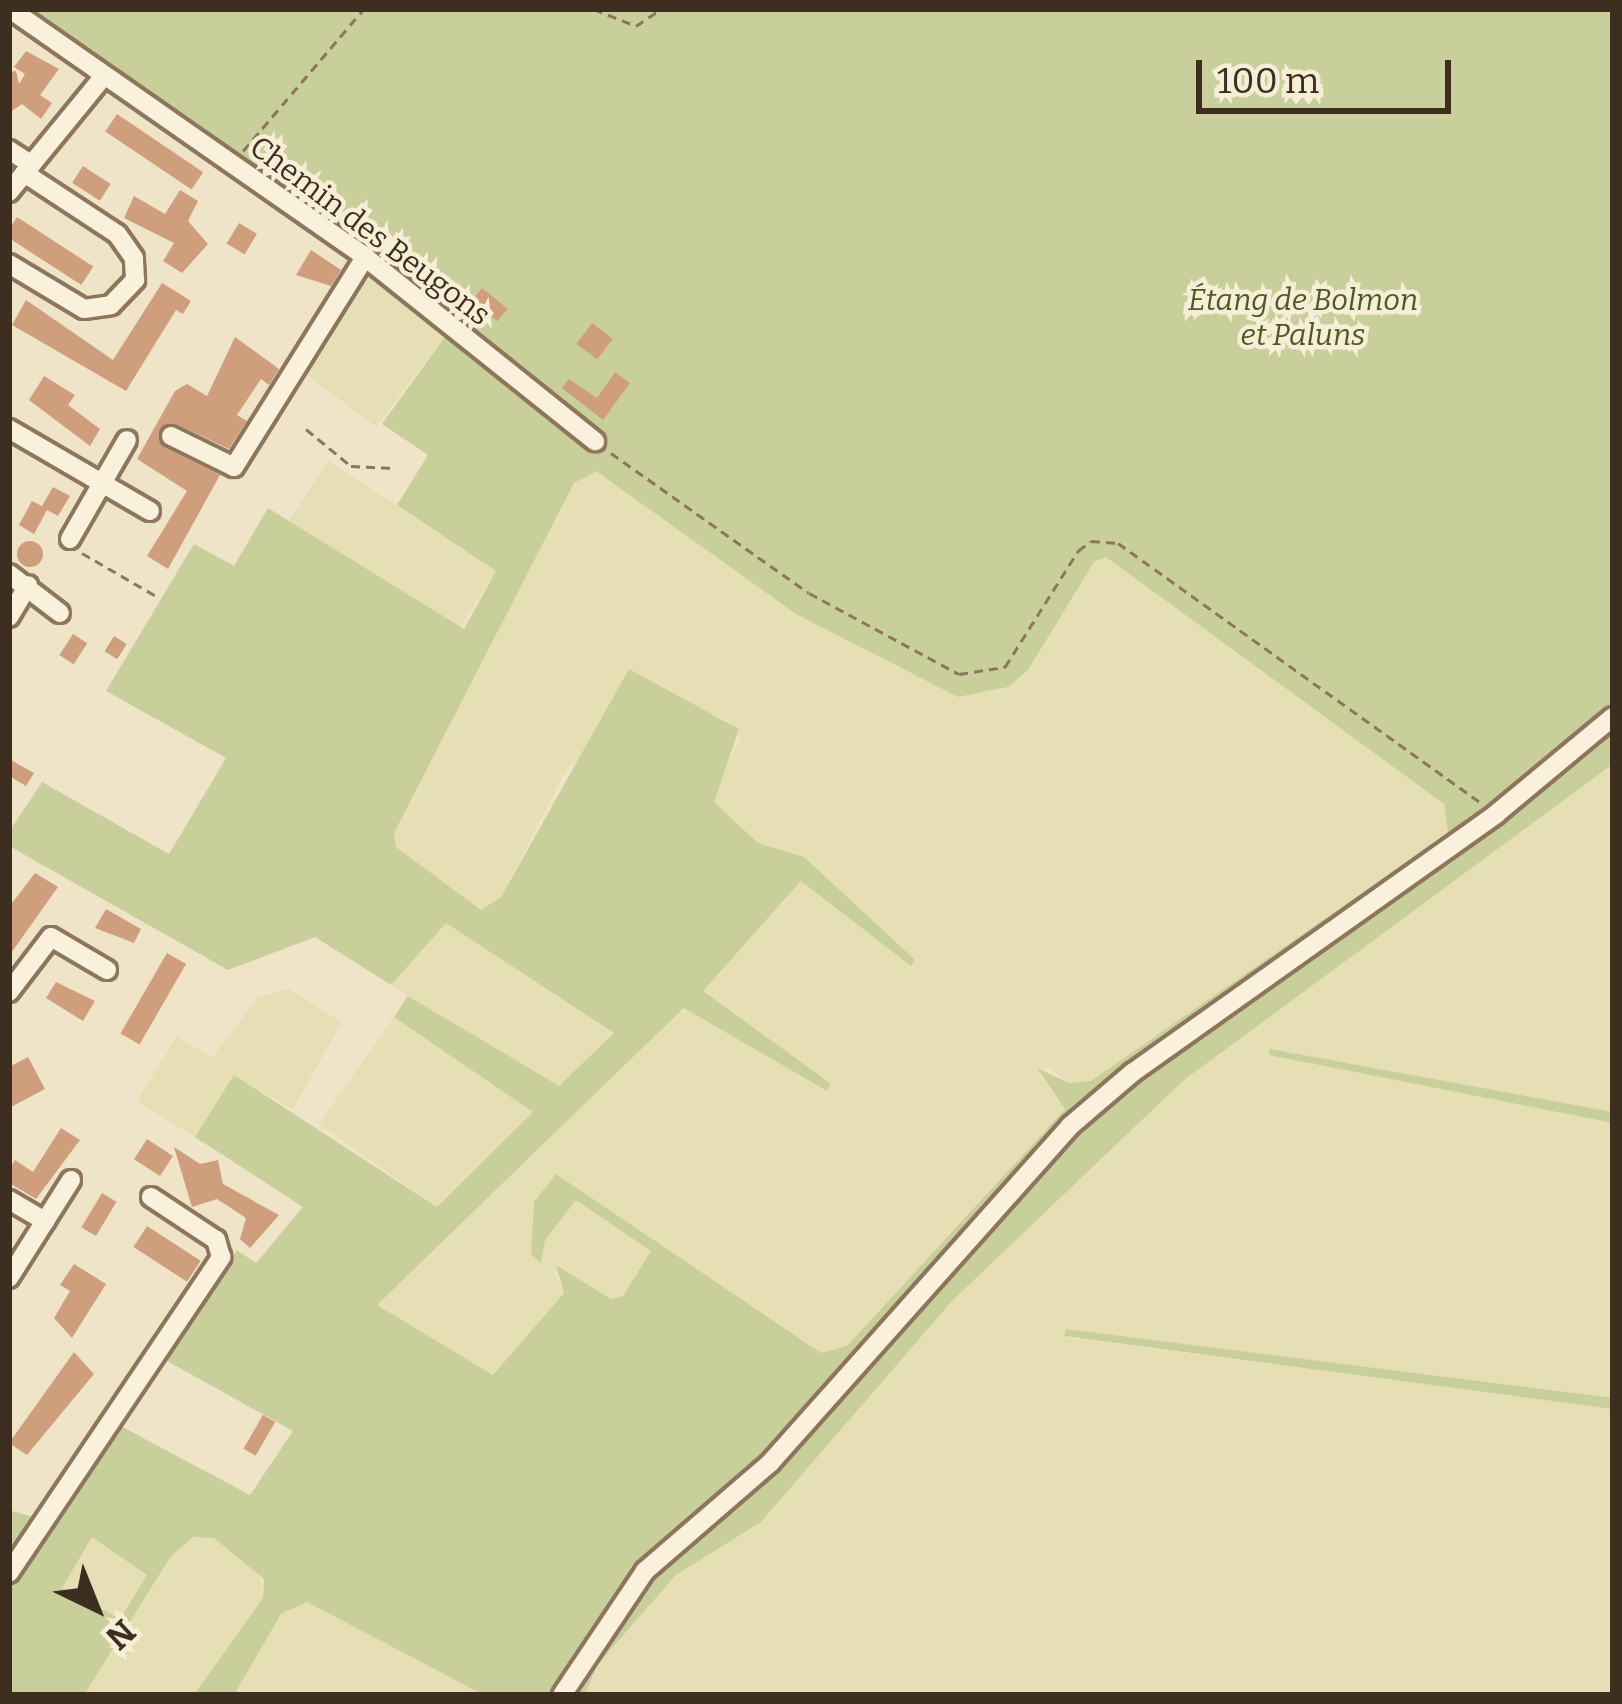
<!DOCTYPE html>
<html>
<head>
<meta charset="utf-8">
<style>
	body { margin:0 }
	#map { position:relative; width:1622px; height:1704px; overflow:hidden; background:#f0e4c8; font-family:Bitter,serif }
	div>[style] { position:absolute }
	.farmland>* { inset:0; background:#e6deb5; transform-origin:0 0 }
	.green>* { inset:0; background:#c9cf9b }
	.building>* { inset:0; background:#cf9f7d; transform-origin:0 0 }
	.round { border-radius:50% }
	.path>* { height:3px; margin-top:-1.5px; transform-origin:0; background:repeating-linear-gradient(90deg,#8d765c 0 9px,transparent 0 15px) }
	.roads { filter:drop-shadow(3px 0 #8d765c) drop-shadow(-3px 0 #8d765c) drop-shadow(0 3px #8d765c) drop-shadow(0 -3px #8d765c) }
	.minor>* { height:18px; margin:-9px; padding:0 9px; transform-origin:9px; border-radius:9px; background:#faf1dc }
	span { translate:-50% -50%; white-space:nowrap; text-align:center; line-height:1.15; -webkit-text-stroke:9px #f7eed8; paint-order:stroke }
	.street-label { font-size:30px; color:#3d2e20 }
	.park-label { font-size:30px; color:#4d5a26; font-style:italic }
	.frame { position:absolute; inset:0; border:12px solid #3d2e20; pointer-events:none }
	.north { position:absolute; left:36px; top:1548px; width:120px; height:120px; -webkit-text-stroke:9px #f7eed8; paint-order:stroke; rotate:137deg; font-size:33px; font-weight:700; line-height:48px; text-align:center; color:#3d2e20 }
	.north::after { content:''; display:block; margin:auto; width:42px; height:54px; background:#3d2e20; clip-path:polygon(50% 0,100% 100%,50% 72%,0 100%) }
	.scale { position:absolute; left:1196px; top:60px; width:255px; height:54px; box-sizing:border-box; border:6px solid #3d2e20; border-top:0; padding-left:15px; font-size:36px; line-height:42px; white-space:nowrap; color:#3d2e20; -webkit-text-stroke:9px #f7eed8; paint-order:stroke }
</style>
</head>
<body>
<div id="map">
	<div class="farmland">
		<div style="left:365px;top:267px;width:105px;height:121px;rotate:37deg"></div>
		<div style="left:328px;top:461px;width:201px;height:71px;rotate:33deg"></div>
		<div style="clip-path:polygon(596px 470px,796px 614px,958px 697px,1008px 687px,1028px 670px,1094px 562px,1106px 557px,1444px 804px,1448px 833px,1091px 1081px,1069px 1083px,1046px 1066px,1041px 1077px,1065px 1108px,847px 1346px,821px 1353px,556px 1174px,534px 1202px,531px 1254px,576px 1200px,652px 1251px,623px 1296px,611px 1299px,553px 1270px,564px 1293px,493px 1375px,377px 1305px,685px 1008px,827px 1091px,830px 1084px,702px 991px,802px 881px,910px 965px,804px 857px,758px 843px,714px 802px,714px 786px,741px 739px,728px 720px,704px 711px,569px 765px,501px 897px,481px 910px,396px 847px,394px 833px,574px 483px)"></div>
		<div style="clip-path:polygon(1613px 764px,1613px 1112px,1269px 1055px,1613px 1123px,1613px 1398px,1067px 1329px,1065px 1337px,1613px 1409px,1613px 1695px,585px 1695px,597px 1665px,676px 1575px,761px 1522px,952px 1301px,1184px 1080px)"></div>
		<div style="clip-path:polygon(445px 922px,614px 1033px,559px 1087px,391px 985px)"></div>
		<div style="clip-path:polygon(289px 989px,342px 1022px,293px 1109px,234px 1076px,195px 1137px,137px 1101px,177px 1036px,212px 1058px,258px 997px)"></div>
		<div style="clip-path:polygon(394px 1017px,534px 1112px,437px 1207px,319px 1124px)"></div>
		<div style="clip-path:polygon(92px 1537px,148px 1575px,120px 1619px,61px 1588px)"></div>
		<div style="clip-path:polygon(193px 1537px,214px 1538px,259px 1568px,263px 1598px,194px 1695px,84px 1695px,171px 1556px)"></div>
		<div style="clip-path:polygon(307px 1602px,477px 1686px,484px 1695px,234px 1695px,281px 1614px)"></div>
	</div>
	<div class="green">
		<div style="clip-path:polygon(evenodd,9px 9px,1613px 9px,1613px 764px,1184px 1080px,952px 1301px,761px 1522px,676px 1575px,597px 1665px,585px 1695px,484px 1695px,307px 1602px,281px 1614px,234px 1695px,194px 1695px,263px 1598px,264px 1579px,214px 1538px,193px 1537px,171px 1556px,84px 1695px,9px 1695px,9px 1510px,54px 1523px,117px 1424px,250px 1495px,293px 1431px,162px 1358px,237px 1250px,256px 1263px,303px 1207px,195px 1137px,234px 1075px,437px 1207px,533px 1112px,394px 1017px,408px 996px,559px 1086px,614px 1033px,446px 923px,391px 985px,315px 937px,228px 970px,9px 846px,9px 832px,42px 782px,169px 854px,226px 758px,106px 691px,194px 544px,234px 566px,268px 508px,464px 629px,496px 571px,397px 505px,428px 455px,382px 424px,449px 331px,9px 9px,596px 471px,796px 614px,958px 697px,1008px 687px,1028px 670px,1094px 562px,1106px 557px,1444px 804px,1448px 833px,1091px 1081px,1069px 1083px,1037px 1068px,1065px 1109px,847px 1346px,821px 1353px,556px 1174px,534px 1202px,531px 1254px,541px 1263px,545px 1240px,576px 1200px,651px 1251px,623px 1296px,611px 1299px,556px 1265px,564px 1293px,493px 1375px,377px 1305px,684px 1008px,827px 1091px,831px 1084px,703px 991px,801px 881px,911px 966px,915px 960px,804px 857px,758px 843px,714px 802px,739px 729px,629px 669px,501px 897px,481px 910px,396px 847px,394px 833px,574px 483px,596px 471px,9px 9px,92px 1537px,147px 1575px,120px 1619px,62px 1588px,92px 1537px)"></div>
		<div style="clip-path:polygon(1270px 1049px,1613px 1112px,1613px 1123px,1269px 1055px)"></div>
		<div style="clip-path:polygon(1066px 1329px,1613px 1398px,1613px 1409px,1064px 1336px)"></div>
	</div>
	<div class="building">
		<div style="clip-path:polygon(26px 51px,59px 69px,40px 95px,52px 103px,41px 119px,22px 104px,9px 113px,9px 72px,16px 71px,19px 84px,25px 74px,14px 67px)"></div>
		<div style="left:117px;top:114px;width:104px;height:21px;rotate:34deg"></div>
		<div style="left:83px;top:166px;width:33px;height:20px;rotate:33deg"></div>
		<div style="clip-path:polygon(180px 190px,198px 201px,188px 221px,208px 244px,182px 273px,163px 261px,174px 243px,124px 218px,134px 196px,165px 214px)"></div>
		<div style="left:17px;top:217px;width:91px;height:22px;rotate:33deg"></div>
		<div style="left:239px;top:223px;width:21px;height:24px;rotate:31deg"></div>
		<div style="clip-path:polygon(311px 250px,341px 270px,331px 286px,296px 275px)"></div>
		<div style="clip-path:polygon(162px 283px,191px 301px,183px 314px,176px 310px,126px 391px,12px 325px,26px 300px,113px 360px)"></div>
		<div style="left:482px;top:288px;width:33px;height:16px;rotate:39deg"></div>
		<div style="left:592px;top:323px;width:26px;height:26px;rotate:37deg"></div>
		<div style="clip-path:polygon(235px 337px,279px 369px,269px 385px,261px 379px,237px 415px,247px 421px,229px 449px,176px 424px,160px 429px,164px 447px,220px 475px,168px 569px,147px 556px,187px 491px,137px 459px,175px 391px,187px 384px,207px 396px)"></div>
		<div style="clip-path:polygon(615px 372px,630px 383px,603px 420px,562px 388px,569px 379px,597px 398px)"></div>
		<div style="clip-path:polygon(44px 376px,75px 395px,68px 405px,100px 429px,90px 446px,29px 400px)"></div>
		<div style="clip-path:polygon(53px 487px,70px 496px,58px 516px,47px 510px,34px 534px,19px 525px,32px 501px,42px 506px)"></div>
		<div class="round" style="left:17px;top:541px;width:26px;height:26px"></div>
		<div style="left:73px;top:634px;width:17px;height:25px;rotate:33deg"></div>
		<div style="left:114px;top:636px;width:15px;height:18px;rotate:32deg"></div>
		<div style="clip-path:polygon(9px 759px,34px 773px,26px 786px,9px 776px)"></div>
		<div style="clip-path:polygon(35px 873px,58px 887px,9px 956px,9px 907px)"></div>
		<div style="clip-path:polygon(106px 909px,141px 929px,134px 943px,95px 928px)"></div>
		<div style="left:167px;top:953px;width:22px;height:93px;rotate:30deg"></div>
		<div style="clip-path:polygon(56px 982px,95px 1001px,83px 1021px,46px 998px)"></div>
		<div style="clip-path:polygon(28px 1057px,45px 1089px,9px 1108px,9px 1067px)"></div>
		<div style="clip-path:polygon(61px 1128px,80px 1140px,36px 1199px,11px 1184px,9px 1170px,15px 1160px,33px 1172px)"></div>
		<div style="left:147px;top:1139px;width:31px;height:24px;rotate:33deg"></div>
		<div style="clip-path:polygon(174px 1147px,200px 1164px,218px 1160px,223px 1184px,279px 1215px,250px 1248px,240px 1239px,246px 1218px,217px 1199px,192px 1207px)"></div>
		<div style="left:102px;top:1193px;width:17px;height:40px;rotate:31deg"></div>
		<div style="left:147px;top:1226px;width:64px;height:25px;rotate:33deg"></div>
		<div style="clip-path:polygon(74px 1264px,106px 1284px,72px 1338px,54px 1318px,70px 1291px,60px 1285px)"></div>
		<div style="clip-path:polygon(74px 1352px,94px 1374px,27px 1455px,9px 1443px)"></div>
		<div style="left:263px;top:1415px;width:14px;height:39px;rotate:30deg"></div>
	</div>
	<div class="path">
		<div style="left:594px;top:9px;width:45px;rotate:22deg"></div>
		<div style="left:636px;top:26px;width:30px;rotate:-34deg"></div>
		<div style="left:243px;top:151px;width:187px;rotate:-49.6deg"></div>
		<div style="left:306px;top:429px;width:58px;rotate:39.4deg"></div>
		<div style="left:351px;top:466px;width:43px;rotate:2.7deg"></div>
		<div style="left:611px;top:453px;width:242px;rotate:35.3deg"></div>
		<div style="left:809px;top:593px;width:170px;rotate:28.4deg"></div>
		<div style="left:959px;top:674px;width:47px;rotate:-8.7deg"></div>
		<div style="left:1005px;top:667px;width:137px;rotate:-57.8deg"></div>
		<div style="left:1078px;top:551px;width:16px;rotate:-38deg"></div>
		<div style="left:1091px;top:541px;width:27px;rotate:4deg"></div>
		<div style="left:1118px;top:543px;width:445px;rotate:35.6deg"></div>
		<div style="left:82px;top:553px;width:88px;rotate:30.1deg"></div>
	</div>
	<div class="roads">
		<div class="minor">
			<div style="left:10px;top:9px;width:433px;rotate:34.9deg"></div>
			<div style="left:365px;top:257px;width:295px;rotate:38.7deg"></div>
			<div style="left:9px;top:150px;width:27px;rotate:33deg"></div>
			<div style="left:9px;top:192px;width:150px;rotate:-50.7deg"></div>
			<div style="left:9px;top:264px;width:87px;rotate:31deg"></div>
			<div style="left:84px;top:309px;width:27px;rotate:-8deg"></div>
			<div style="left:111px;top:305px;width:35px;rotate:-46deg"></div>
			<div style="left:135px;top:280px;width:22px;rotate:-93deg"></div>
			<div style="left:134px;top:258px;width:29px;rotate:-125deg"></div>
			<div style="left:117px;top:234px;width:111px;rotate:-146.7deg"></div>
			<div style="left:9px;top:429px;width:163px;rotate:30.2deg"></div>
			<div style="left:171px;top:436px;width:70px;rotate:26.2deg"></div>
			<div style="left:234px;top:467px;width:248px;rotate:-58deg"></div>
			<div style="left:70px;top:539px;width:114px;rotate:-60.1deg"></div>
			<div style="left:9px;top:574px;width:64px;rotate:37.4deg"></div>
			<div style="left:9px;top:617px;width:37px;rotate:-59deg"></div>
			<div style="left:9px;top:992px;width:69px;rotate:-52.6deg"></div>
			<div style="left:51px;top:937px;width:65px;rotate:30.5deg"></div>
			<div style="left:9px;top:1200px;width:42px;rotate:30.3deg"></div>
			<div style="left:9px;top:1278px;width:116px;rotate:-57.7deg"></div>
			<div style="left:9px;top:1573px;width:381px;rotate:-56.1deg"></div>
			<div style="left:221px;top:1257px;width:18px;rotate:-106deg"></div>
			<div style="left:216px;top:1240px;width:78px;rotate:-146.5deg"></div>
			<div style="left:562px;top:1695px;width:149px;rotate:-56.2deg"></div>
			<div style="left:645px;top:1571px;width:165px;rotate:-40.8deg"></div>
			<div style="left:770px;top:1463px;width:451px;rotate:-48.3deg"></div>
			<div style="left:1070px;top:1126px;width:82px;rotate:-40.5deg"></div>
			<div style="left:1132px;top:1073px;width:447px;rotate:-35.4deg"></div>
			<div style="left:1496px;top:814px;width:152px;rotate:-39.7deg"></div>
		</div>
	</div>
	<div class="street-label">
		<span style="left:370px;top:231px;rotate:37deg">Chemin des Beugons</span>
	</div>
	<div class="park-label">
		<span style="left:1303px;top:317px">Étang de Bolmon<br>et Paluns</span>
	</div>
	<div class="frame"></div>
	<div class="north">N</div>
	<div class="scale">100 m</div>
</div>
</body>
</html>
